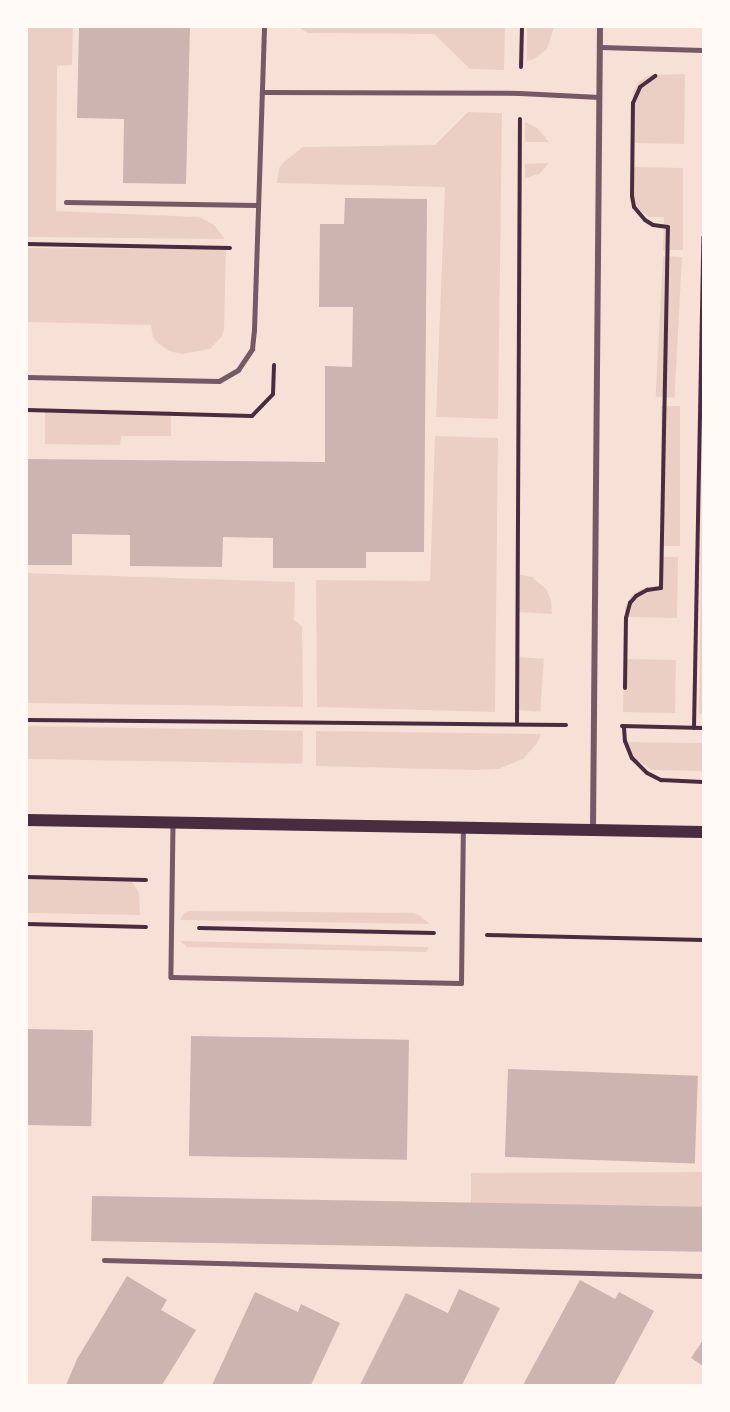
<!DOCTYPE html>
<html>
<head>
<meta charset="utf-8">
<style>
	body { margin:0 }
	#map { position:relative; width:730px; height:1412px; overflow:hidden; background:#f7e1d7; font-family:Ubuntu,sans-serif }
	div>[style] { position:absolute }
	.green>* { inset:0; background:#ebcfc5; transform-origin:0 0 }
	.building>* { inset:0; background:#ccb4b1; transform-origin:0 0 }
	.path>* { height:4px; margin:-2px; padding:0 2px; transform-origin:2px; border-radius:2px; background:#4a2c40 }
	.service>* { height:4.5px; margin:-2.25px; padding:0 2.25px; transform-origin:2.25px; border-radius:2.25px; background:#755966 }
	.minor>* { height:6px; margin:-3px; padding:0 3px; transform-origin:3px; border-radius:3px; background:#755966 }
	.secondary>* { height:12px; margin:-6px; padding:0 6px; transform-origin:6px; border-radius:6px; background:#4a2c40 }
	span { translate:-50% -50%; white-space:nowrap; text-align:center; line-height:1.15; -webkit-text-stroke:4.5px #fffaf5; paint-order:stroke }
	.frame { position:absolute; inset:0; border:28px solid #fffaf5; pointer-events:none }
</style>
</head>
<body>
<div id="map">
	<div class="green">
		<div style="clip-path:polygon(27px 27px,73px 27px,72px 65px,57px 66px,56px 211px,199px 217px,214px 225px,225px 239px,27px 237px)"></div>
		<div style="clip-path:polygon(298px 27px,505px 27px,504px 70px,470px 69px,434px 34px,308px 33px)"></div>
		<div style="clip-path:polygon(527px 27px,554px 27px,547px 49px,534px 59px,527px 61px)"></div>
		<div style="clip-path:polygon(685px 74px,684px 144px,632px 143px,633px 92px,638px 82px,650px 75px)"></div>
		<div style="clip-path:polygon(468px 112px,502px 113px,498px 419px,436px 417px,445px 187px,277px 183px,279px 168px,284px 162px,303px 147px,435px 145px)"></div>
		<div style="clip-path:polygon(525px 122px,537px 128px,549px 142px,525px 142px)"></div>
		<div style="clip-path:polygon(549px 163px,539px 174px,525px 178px,525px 164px)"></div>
		<div style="clip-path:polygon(631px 167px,683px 168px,683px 250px,663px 250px,664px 217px,649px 217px,634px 205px,630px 200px)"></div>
		<div style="clip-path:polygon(27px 248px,226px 249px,224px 329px,222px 336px,210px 349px,182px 354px,169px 351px,159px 344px,153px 337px,151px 325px,27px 322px)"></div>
		<div style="left:663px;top:256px;width:19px;height:141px;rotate:3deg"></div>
		<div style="left:661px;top:406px;width:19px;height:140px"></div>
		<div style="clip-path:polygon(45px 410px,171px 411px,171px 436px,121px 436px,120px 445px,45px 444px)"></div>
		<div style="clip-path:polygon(703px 428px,703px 714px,699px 714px)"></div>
		<div style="clip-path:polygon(435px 436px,498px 438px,495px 712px,317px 707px,316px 580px,430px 581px)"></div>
		<div style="clip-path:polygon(660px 557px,678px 557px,677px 618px,625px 617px,625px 607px,631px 596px,639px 590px,659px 586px)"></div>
		<div style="clip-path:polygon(27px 573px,295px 582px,294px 620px,302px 626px,303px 707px,27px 703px)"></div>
		<div style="clip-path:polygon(520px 575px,532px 577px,546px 589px,551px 600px,552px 614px,519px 612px)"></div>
		<div style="left:518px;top:657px;width:26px;height:53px;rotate:4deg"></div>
		<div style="left:624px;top:659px;width:52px;height:53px;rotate:1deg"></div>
		<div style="left:27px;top:726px;width:276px;height:33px;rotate:1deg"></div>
		<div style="clip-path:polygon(316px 731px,541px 734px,537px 743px,523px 759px,498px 769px,475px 770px,316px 766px)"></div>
		<div style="clip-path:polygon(623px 742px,703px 743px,703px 771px,652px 770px,636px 759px)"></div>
		<div style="clip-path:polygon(27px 878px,131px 880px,139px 893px,140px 915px,27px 913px)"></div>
		<div style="clip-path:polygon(190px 911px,413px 913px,419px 915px,430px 924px,180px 920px,184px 913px)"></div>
		<div style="clip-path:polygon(180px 941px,429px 947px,426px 952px,187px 947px)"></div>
		<div style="clip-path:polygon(703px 1172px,703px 1210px,471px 1204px,471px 1173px)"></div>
	</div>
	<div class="building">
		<div style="clip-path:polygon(79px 27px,190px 27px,186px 184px,123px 183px,124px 119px,77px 118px)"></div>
		<div style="clip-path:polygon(345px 198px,427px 199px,424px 552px,366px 552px,366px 568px,273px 568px,273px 538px,223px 537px,222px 567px,130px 566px,130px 535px,72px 534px,72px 565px,27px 565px,27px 459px,325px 462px,325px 366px,352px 367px,353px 307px,319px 307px,320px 224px,344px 224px)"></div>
		<div style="left:27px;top:1029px;width:66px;height:96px;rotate:1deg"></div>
		<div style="left:191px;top:1036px;width:218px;height:120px;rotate:1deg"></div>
		<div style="left:508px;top:1069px;width:190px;height:88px;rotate:2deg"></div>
		<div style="left:92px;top:1196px;width:611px;height:45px;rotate:1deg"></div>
		<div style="clip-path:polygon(127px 1276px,167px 1300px,161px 1310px,196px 1330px,162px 1385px,66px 1385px,77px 1359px)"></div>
		<div style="clip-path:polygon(580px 1280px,615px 1299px,619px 1292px,654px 1311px,614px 1385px,523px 1385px)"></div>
		<div style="clip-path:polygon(459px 1289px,500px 1308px,462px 1385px,360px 1385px,406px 1293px,448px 1313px)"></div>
		<div style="clip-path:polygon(255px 1292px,298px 1312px,301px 1304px,340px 1323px,311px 1385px,212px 1385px)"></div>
		<div style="clip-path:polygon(703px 1340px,703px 1366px,691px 1358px)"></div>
	</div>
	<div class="path">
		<div style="left:521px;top:67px;width:40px;rotate:-88.6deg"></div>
		<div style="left:27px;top:244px;width:203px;rotate:1.1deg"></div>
		<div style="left:27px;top:410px;width:225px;rotate:1.5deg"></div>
		<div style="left:252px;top:416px;width:30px;rotate:-46deg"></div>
		<div style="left:273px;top:394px;width:29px;rotate:-88deg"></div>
		<div style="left:625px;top:688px;width:70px;rotate:-89.2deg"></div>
		<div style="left:626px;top:618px;width:16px;rotate:-75deg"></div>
		<div style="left:630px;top:603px;width:9px;rotate:-49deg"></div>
		<div style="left:636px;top:596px;width:13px;rotate:-29deg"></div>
		<div style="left:647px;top:590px;width:14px;rotate:-8deg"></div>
		<div style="left:661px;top:588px;width:361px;rotate:-88.9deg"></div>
		<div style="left:668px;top:227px;width:15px;rotate:-172deg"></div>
		<div style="left:653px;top:225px;width:9px;rotate:-148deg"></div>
		<div style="left:645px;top:220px;width:17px;rotate:-130deg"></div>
		<div style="left:634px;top:207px;width:11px;rotate:-100deg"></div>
		<div style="left:632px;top:196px;width:93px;rotate:-89.4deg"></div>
		<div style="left:633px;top:103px;width:17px;rotate:-66deg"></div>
		<div style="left:640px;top:87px;width:19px;rotate:-36deg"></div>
		<div style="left:27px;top:720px;width:539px;rotate:0.53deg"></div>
		<div style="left:517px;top:724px;width:605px;rotate:-89.72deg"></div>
		<div style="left:622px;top:726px;width:81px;rotate:1.4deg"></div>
		<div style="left:624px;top:728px;width:13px;rotate:86deg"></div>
		<div style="left:625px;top:741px;width:18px;rotate:68deg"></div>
		<div style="left:632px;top:758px;width:21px;rotate:45deg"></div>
		<div style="left:647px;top:773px;width:16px;rotate:27deg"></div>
		<div style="left:661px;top:780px;width:42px;rotate:2.7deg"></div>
		<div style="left:694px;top:728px;width:491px;rotate:-88.9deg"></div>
		<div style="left:27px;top:877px;width:119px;rotate:1.4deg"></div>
		<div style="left:27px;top:924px;width:119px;rotate:1.4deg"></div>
		<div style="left:199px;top:928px;width:235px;rotate:1.2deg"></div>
		<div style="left:487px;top:935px;width:216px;rotate:1.3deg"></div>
	</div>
	<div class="service">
		<div style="left:600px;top:47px;width:103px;rotate:1.7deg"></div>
		<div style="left:263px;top:92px;width:257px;rotate:0.2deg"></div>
		<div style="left:520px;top:93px;width:79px;rotate:2.9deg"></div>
		<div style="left:66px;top:202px;width:192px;rotate:0.9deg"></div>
		<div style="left:27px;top:377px;width:192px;rotate:1.2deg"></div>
		<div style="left:219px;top:381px;width:22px;rotate:-30deg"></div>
		<div style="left:238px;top:370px;width:25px;rotate:-56deg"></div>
		<div style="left:252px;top:349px;width:19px;rotate:-84deg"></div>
		<div style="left:254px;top:330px;width:303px;rotate:-88.1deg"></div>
		<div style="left:173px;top:825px;width:152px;rotate:90.8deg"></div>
		<div style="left:171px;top:977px;width:290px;rotate:1.2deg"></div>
		<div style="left:461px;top:983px;width:153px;rotate:-89.3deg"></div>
		<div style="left:104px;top:1260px;width:599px;rotate:1.53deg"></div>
	</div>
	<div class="minor">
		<div style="left:593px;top:829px;width:802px;rotate:-89.5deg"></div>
	</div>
	<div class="secondary">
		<div style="left:27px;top:820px;width:676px;rotate:1.02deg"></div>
	</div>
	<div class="frame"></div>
</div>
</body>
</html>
